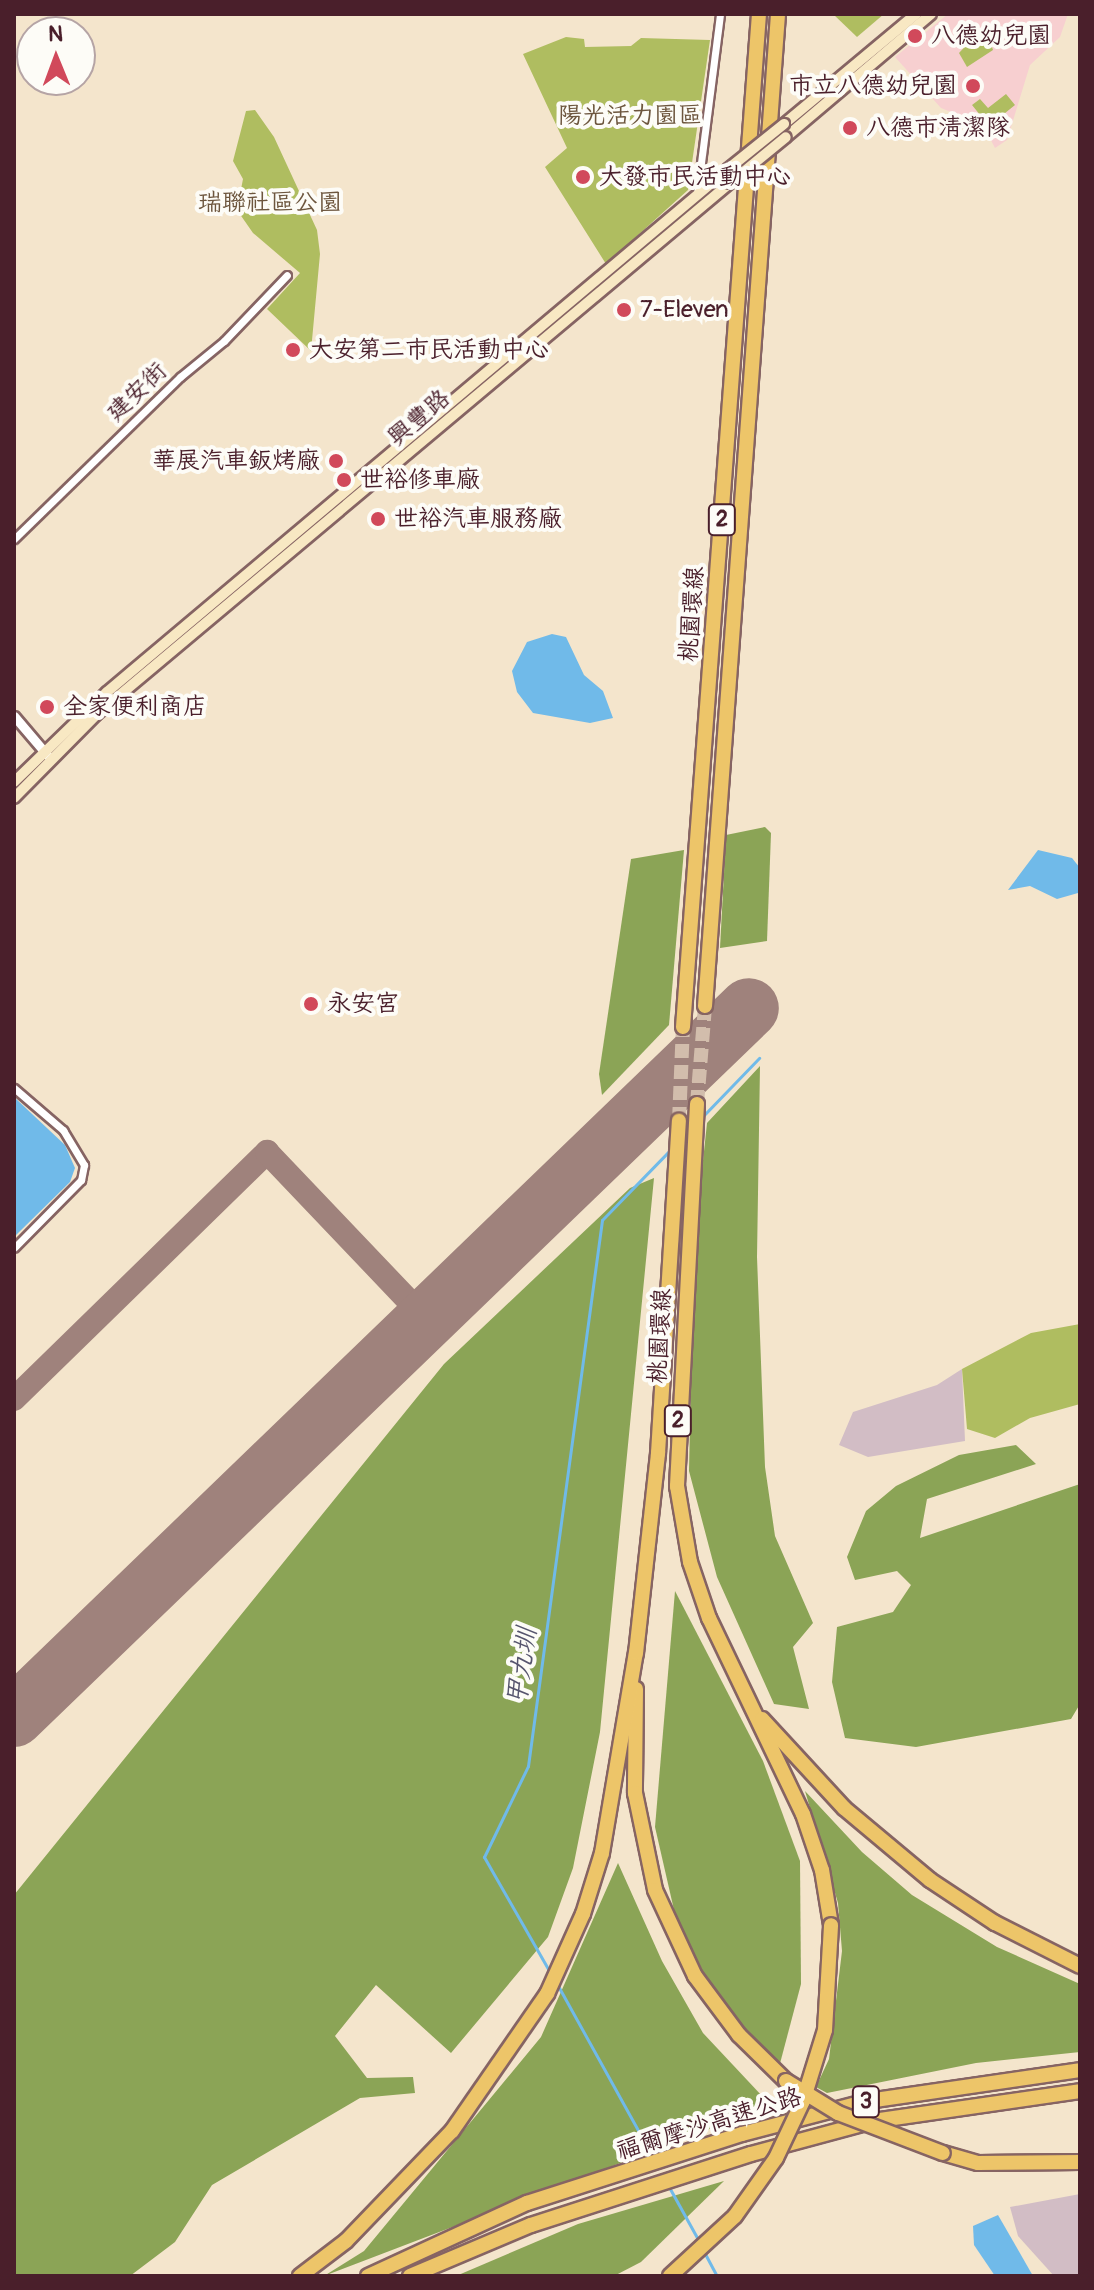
<!DOCTYPE html>
<html>
<head>
<meta charset="utf-8">
<style>
	body { margin:0 }
	#map { position:relative; width:1094px; height:2290px; overflow:hidden; background:#f4e5cc; font-family:Pangolin,"LXGW WenKai TC",sans-serif }
	div>[style] { position:absolute }
	.built>* { inset:0; background:#f7cfd0 }
	.industrial>* { inset:0; background:#d2bdc5 }
	.green>* { inset:0; background:#afbd60 }
	.forest>* { inset:0; background:#8ba456 }
	.water>* { inset:0; background:#70bae9 }
	.stream>* { height:3px; margin:-1.5px; padding:0 1.5px; transform-origin:1.5px; border-radius:1.5px; background:#70bae9 }
	.taxiway>* { height:24px; margin:-12px; padding:0 12px; transform-origin:12px; border-radius:12px; background:#9f827c }
	.runway>* { height:60px; margin:-30px; padding:0 30px; transform-origin:30px; border-radius:30px; background:#9f827c }
	.motorway-tunnel>* { height:14px; margin-top:-7px; transform-origin:0; background:repeating-linear-gradient(90deg,#d2bdac 0 14px,transparent 0 21px) }
	.roads { filter:drop-shadow(2px 0 #866463) drop-shadow(-2px 0 #866463) drop-shadow(0 2px #866463) drop-shadow(0 -2px #866463) }
	.minor>* { height:7px; margin:-3.5px; padding:0 3.5px; transform-origin:3.5px; border-radius:3.5px; background:#fff }
	.tertiary>* { height:9px; margin:-4.5px; padding:0 4.5px; transform-origin:4.5px; border-radius:4.5px; background:#fff }
	.secondary>* { height:10px; margin:-5px; padding:0 5px; transform-origin:5px; border-radius:5px; background:#f8e8c3 }
	.motorway>* { height:14px; margin:-7px; padding:0 7px; transform-origin:7px; border-radius:7px; background:#edc569 }
	.bridges { filter:drop-shadow(2px 0 #866463) drop-shadow(-2px 0 #866463) drop-shadow(0 2px #866463) drop-shadow(0 -2px #866463) }
	.secondary-bridge>* { height:10px; margin:-5px; padding:0 5px; transform-origin:5px; border-radius:5px; background:#f8e8c3 }
	.motorway-bridge>* { height:14px; margin:-7px; padding:0 7px; transform-origin:7px; border-radius:7px; background:#edc569 }
	.dots>* { width:22px; height:22px; translate:-50% -50%; box-sizing:border-box; border:4px solid #fdfcf7; border-radius:50% }
	span { translate:-50% -50%; white-space:nowrap; text-align:center; line-height:1.15; -webkit-text-stroke:8px #fdfcf7; paint-order:stroke }
	.shield-label span { padding:2px 6px; background:#fdfcf7; border:2px solid; border-radius:6px; -webkit-text-stroke-width:0 }
	.shield-label { font-size:22px; color:#4a1f2b; font-weight:700 }
	.poi-label { font-size:24px; color:#4a1f2b }
	.left { translate:0 -50%; text-align:left }
	.right { translate:-100% -50%; text-align:right }
	.park-label { font-size:24px; color:#6d563e }
	.street-label { font-size:24px; color:#4a1f2b }
	.water-label { font-size:26px; color:#57556e; font-style:italic }
	.frame { position:absolute; inset:0; border:16px solid #4a1f2b; pointer-events:none }
	.north { position:absolute; left:16px; top:16px; width:80px; height:80px; box-sizing:border-box; background:#fdfcf7; border:2px solid #b5a4a5; border-radius:50%; rotate:359deg; font-size:22px; font-weight:700; line-height:32px; text-align:center; color:#4a1f2b }
	.north::after { content:''; display:block; margin:auto; width:28px; height:36px; background:#d1495b; clip-path:polygon(50% 0,100% 100%,50% 72%,0 100%) }
</style>
</head>
<body>
<div id="map">
	<div class="built">
		<div style="clip-path:polygon(948px 14px,1068px 14px,1060px 37px,1030px 65px,1007px 140px,995px 148px,983px 125px,941px 108px,895px 57px)"></div>
	</div>
	<div class="industrial">
		<div style="clip-path:polygon(962px 1369px,965px 1441px,868px 1457px,839px 1445px,853px 1412px,937px 1385px)"></div>
		<div style="clip-path:polygon(1080px 2194px,1080px 2276px,1054px 2276px,1018px 2236px,1010px 2207px)"></div>
	</div>
	<div class="green">
		<div style="clip-path:polygon(833px 14px,884px 14px,857px 37px)"></div>
		<div style="clip-path:polygon(976px 35px,988px 35px,993px 50px,967px 67px,959px 53px)"></div>
		<div style="clip-path:polygon(566px 37px,584px 39px,585px 47px,631px 46px,641px 38px,710px 40px,688px 190px,606px 264px,545px 167px,567px 148px,523px 54px)"></div>
		<div style="clip-path:polygon(1006px 94px,1015px 105px,989px 126px,972px 105px,980px 99px,988px 108px)"></div>
		<div style="clip-path:polygon(255px 110px,274px 137px,317px 230px,320px 254px,311px 351px,267px 309px,300px 273px,253px 233px,237px 210px,243px 179px,233px 161px,246px 111px)"></div>
		<div style="clip-path:polygon(1080px 1324px,1080px 1404px,1030px 1418px,995px 1438px,967px 1429px,962px 1369px,1031px 1333px)"></div>
	</div>
	<div class="forest">
		<div style="clip-path:polygon(765px 827px,771px 833px,767px 941px,720px 948px,726px 835px)"></div>
		<div style="clip-path:polygon(684px 850px,669px 1025px,602px 1095px,599px 1074px,631px 859px)"></div>
		<div style="clip-path:polygon(760px 1066px,757px 1257px,765px 1467px,775px 1536px,813px 1623px,793px 1647px,809px 1709px,774px 1704px,717px 1577px,689px 1471px,694px 1246px,707px 1123px)"></div>
		<div style="clip-path:polygon(654px 1178px,600px 1732px,573px 1868px,548px 1937px,451px 2053px,376px 1985px,335px 2036px,367px 2078px,413px 2077px,415px 2093px,360px 2098px,212px 2185px,175px 2242px,130px 2276px,14px 2276px,14px 1895px,444px 1364px,630px 1188px)"></div>
		<div style="clip-path:polygon(1016px 1445px,1036px 1464px,927px 1499px,920px 1538px,1080px 1484px,1080px 1704px,1071px 1719px,916px 1747px,845px 1738px,832px 1682px,837px 1627px,893px 1612px,911px 1585px,897px 1571px,855px 1580px,847px 1557px,866px 1511px,896px 1486px,959px 1455px)"></div>
		<div style="clip-path:polygon(675px 1591px,763px 1761px,800px 1861px,801px 1984px,778px 2071px,735px 2031px,677px 1923px,655px 1827px)"></div>
		<div style="clip-path:polygon(805px 1791px,862px 1852px,912px 1895px,997px 1947px,1080px 1984px,1080px 2052px,976px 2063px,827px 2093px,816px 2087px,829px 2059px,842px 1951px,838px 1903px)"></div>
		<div style="clip-path:polygon(618px 1863px,662px 1961px,703px 2033px,763px 2097px,762px 2109px,324px 2276px,364px 2251px,541px 2037px)"></div>
		<div style="clip-path:polygon(724px 2181px,641px 2262px,614px 2276px,456px 2276px,578px 2224px)"></div>
	</div>
	<div class="water">
		<div style="clip-path:polygon(552px 634px,566px 637px,584px 675px,603px 691px,613px 718px,590px 723px,533px 713px,517px 692px,512px 671px,527px 642px)"></div>
		<div style="clip-path:polygon(1038px 850px,1072px 858px,1080px 868px,1078px 893px,1057px 899px,1030px 886px,1008px 890px)"></div>
		<div style="clip-path:polygon(14px 1097px,65px 1145px,75px 1168px,70px 1182px,14px 1237px)"></div>
		<div style="clip-path:polygon(998px 2215px,1033px 2276px,995px 2276px,974px 2245px,973px 2226px)"></div>
	</div>
	<div class="stream">
		<div style="left:703px;top:1116px;width:81px;rotate:-46deg"></div>
		<div style="left:551px;top:1974px;width:135px;rotate:-119.8deg"></div>
		<div style="left:484px;top:1857px;width:101px;rotate:-64.2deg"></div>
		<div style="left:528px;top:1766px;width:551px;rotate:-82.28deg"></div>
		<div style="left:602px;top:1220px;width:102px;rotate:-45.8deg"></div>
		<div style="left:557px;top:1984px;width:200px;rotate:61deg"></div>
		<div style="left:669px;top:2187px;width:64px;rotate:61deg"></div>
		<div style="left:703px;top:2250px;width:30px;rotate:62deg"></div>
	</div>
	<div class="taxiway">
		<div style="left:14px;top:1399px;width:354px;rotate:-44.3deg"></div>
		<div style="left:267px;top:1152px;width:228px;rotate:46.4deg"></div>
	</div>
	<div class="runway">
		<div style="left:14px;top:1717px;width:1021px;rotate:-43.97deg"></div>
	</div>
	<div class="motorway-tunnel">
		<div style="left:697px;top:1104px;width:98px;rotate:-85.3deg"></div>
		<div style="left:679px;top:1121px;width:94px;rotate:-87.6deg"></div>
	</div>
	<div class="roads">
		<div class="minor">
			<div style="left:697px;top:194px;width:181px;rotate:-82.7deg"></div>
			<div style="left:14px;top:539px;width:232px;rotate:-44.3deg"></div>
			<div style="left:180px;top:377px;width:57px;rotate:-39.3deg"></div>
			<div style="left:224px;top:341px;width:91px;rotate:-46.3deg"></div>
			<div style="left:14px;top:1088px;width:65px;rotate:40.6deg"></div>
			<div style="left:63px;top:1130px;width:41px;rotate:59deg"></div>
			<div style="left:84px;top:1165px;width:15px;rotate:101deg"></div>
			<div style="left:81px;top:1180px;width:95px;rotate:134.6deg"></div>
		</div>
		<div class="tertiary">
			<div style="left:14px;top:716px;width:52px;rotate:49.6deg"></div>
		</div>
		<div class="secondary">
			<div style="left:784px;top:124px;width:172px;rotate:-39.8deg"></div>
			<div style="left:786px;top:137px;width:190px;rotate:-40.3deg"></div>
			<div style="left:14px;top:782px;width:129px;rotate:-44.1deg"></div>
			<div style="left:107px;top:692px;width:812px;rotate:-40.1deg"></div>
			<div style="left:14px;top:798px;width:117px;rotate:-45.3deg"></div>
			<div style="left:96px;top:715px;width:828px;rotate:-40deg"></div>
		</div>
		<div class="motorway">
			<div style="left:705px;top:1006px;width:995px;rotate:-85.79deg"></div>
			<div style="left:683px;top:1027px;width:1016px;rotate:-85.71deg"></div>
			<div style="left:697px;top:1104px;width:383px;rotate:93deg"></div>
			<div style="left:677px;top:1486px;width:77px;rotate:80.3deg"></div>
			<div style="left:690px;top:1562px;width:59px;rotate:71.3deg"></div>
			<div style="left:709px;top:1618px;width:217px;rotate:64.4deg"></div>
			<div style="left:803px;top:1814px;width:59px;rotate:71.3deg"></div>
			<div style="left:822px;top:1870px;width:56px;rotate:80.7deg"></div>
			<div style="left:636px;top:1689px;width:104px;rotate:90.6deg"></div>
			<div style="left:635px;top:1793px;width:99px;rotate:78.3deg"></div>
			<div style="left:655px;top:1890px;width:95px;rotate:65.1deg"></div>
			<div style="left:695px;top:1976px;width:74px;rotate:53.3deg"></div>
			<div style="left:739px;top:2035px;width:66px;rotate:44.4deg"></div>
			<div style="left:762px;top:1719px;width:121px;rotate:47.3deg"></div>
			<div style="left:844px;top:1808px;width:112px;rotate:39.9deg"></div>
			<div style="left:930px;top:1880px;width:78px;rotate:33.5deg"></div>
			<div style="left:995px;top:1923px;width:95px;rotate:26.8deg"></div>
			<div style="left:943px;top:2153px;width:36px;rotate:16deg"></div>
			<div style="left:978px;top:2163px;width:102px;rotate:-0.6deg"></div>
			<div style="left:300px;top:2276px;width:58px;rotate:-37.3deg"></div>
			<div style="left:346px;top:2241px;width:153px;rotate:-46.1deg"></div>
			<div style="left:452px;top:2131px;width:167px;rotate:-55.3deg"></div>
			<div style="left:547px;top:1994px;width:88px;rotate:-65.8deg"></div>
			<div style="left:583px;top:1914px;width:64px;rotate:-72.7deg"></div>
			<div style="left:602px;top:1853px;width:203px;rotate:-80.4deg"></div>
			<div style="left:636px;top:1653px;width:201px;rotate:-83.7deg"></div>
			<div style="left:658px;top:1453px;width:333px;rotate:-86.4deg"></div>
			<div style="left:368px;top:2276px;width:175px;rotate:-24.7deg"></div>
			<div style="left:527px;top:2203px;width:226px;rotate:-17.8deg"></div>
			<div style="left:742px;top:2134px;width:130px;rotate:-14.7deg"></div>
			<div style="left:868px;top:2101px;width:214px;rotate:-8.3deg"></div>
			<div style="left:410px;top:2276px;width:131px;rotate:-22.9deg"></div>
			<div style="left:531px;top:2225px;width:231px;rotate:-17.9deg"></div>
			<div style="left:751px;top:2154px;width:126px;rotate:-15.1deg"></div>
			<div style="left:873px;top:2121px;width:209px;rotate:-8.2deg"></div>
		</div>
	</div>
	<div class="bridges">
		<div class="secondary-bridge">
			<div style="left:728px;top:169px;width:72px;rotate:-38.8deg"></div>
			<div style="left:730px;top:183px;width:72px;rotate:-39.4deg"></div>
		</div>
		<div class="motorway-bridge">
			<div style="left:786px;top:2081px;width:61px;rotate:31.6deg"></div>
			<div style="left:838px;top:2113px;width:112px;rotate:20.9deg"></div>
			<div style="left:670px;top:2276px;width:88px;rotate:-42.7deg"></div>
			<div style="left:735px;top:2216px;width:71px;rotate:-54.7deg"></div>
			<div style="left:776px;top:2158px;width:63px;rotate:-64.7deg"></div>
			<div style="left:803px;top:2101px;width:74px;rotate:-72.8deg"></div>
			<div style="left:825px;top:2030px;width:105px;rotate:-86.7deg"></div>
		</div>
	</div>
	<div class="dots">
		<div style="left:915px;top:36px;background:#d1495b"></div>
		<div style="left:973px;top:86px;background:#d1495b"></div>
		<div style="left:850px;top:128px;background:#d1495b"></div>
		<div style="left:583px;top:177px;background:#d1495b"></div>
		<div style="left:624px;top:310px;background:#d1495b"></div>
		<div style="left:293px;top:350px;background:#d1495b"></div>
		<div style="left:336px;top:461px;background:#d1495b"></div>
		<div style="left:344px;top:480px;background:#d1495b"></div>
		<div style="left:378px;top:519px;background:#d1495b"></div>
		<div style="left:47px;top:707px;background:#d1495b"></div>
		<div style="left:311px;top:1004px;background:#d1495b"></div>
	</div>
	<div class="shield-label">
		<span style="left:722px;top:520px">2</span>
		<span style="left:678px;top:1421px">2</span>
		<span style="left:866px;top:2102px">3</span>
	</div>
	<div class="poi-label">
		<span class="left" style="left:931px;top:36px">八德幼兒園</span>
		<span class="right" style="left:957px;top:86px">市立八德幼兒園</span>
		<span class="left" style="left:866px;top:128px">八德市清潔隊</span>
		<span class="left" style="left:599px;top:177px">大發市民活動中心</span>
		<span class="left" style="left:640px;top:310px">7-Eleven</span>
		<span class="left" style="left:309px;top:350px">大安第二市民活動中心</span>
		<span class="right" style="left:320px;top:461px">華展汽車鈑烤廠</span>
		<span class="left" style="left:360px;top:480px">世裕修車廠</span>
		<span class="left" style="left:394px;top:519px">世裕汽車服務廠</span>
		<span class="left" style="left:63px;top:707px">全家便利商店</span>
		<span class="left" style="left:327px;top:1004px">永安宮</span>
	</div>
	<div class="park-label">
		<span style="left:630px;top:116px">陽光活力園區</span>
		<span style="left:270px;top:203px">瑞聯社區公園</span>
	</div>
	<div class="street-label">
		<span style="left:137px;top:392px;rotate:-44deg">建安街</span>
		<span style="left:419px;top:418px;rotate:-40deg">興豐路</span>
		<span style="left:692px;top:614px;rotate:-86deg">桃園環線</span>
		<span style="left:660px;top:1336px;rotate:-87deg">桃園環線</span>
		<span style="left:709px;top:2124px;rotate:-17deg">福爾摩沙高速公路</span>
	</div>
	<div class="water-label">
		<span style="left:523px;top:1667px;rotate:-82deg">甲九圳</span>
	</div>
	<div class="frame"></div>
	<div class="north">N</div>
</div>
</body>
</html>
